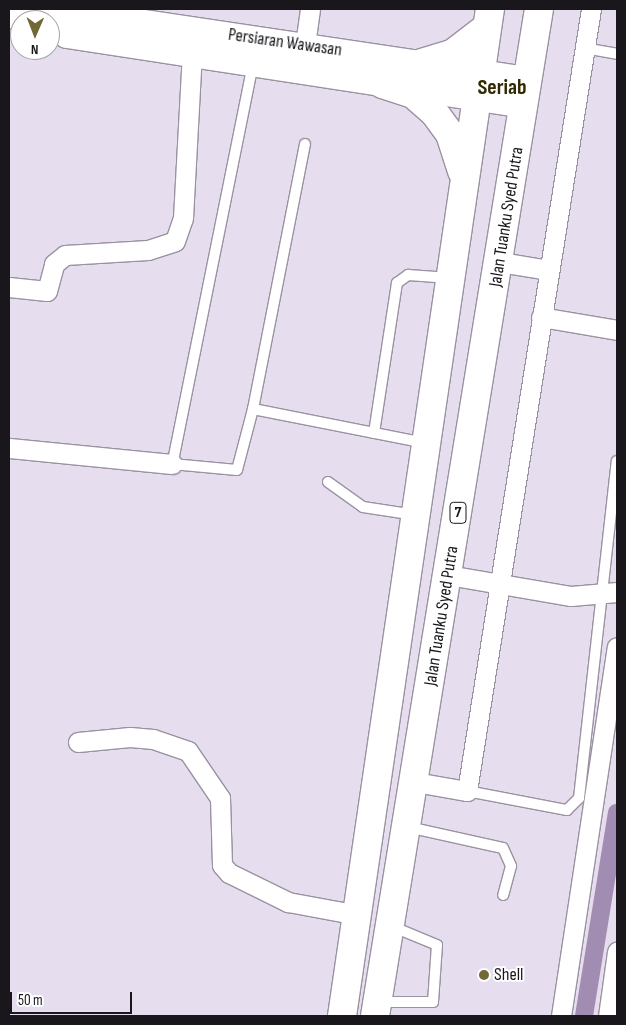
<!DOCTYPE html>
<html>
<head>
<meta charset="utf-8">
<style>
	body { margin:0 }
	#map { position:relative; width:626px; height:1025px; overflow:hidden; background:#e6ddee; font-family:"Sofia Sans Condensed",sans-serif }
	div>[style] { position:absolute }
	.canal>* { height:18px; margin:-9px; padding:0 9px; transform-origin:9px; border-radius:9px; background:#a28db2 }
	.roads { filter:drop-shadow(1px 0 #9a92a1) drop-shadow(-1px 0 #9a92a1) drop-shadow(0 1px #9a92a1) drop-shadow(0 -1px #9a92a1) }
	.service>* { height:10px; margin:-5px; padding:0 5px; transform-origin:5px; border-radius:5px; background:#fff }
	.minor>* { height:19px; margin:-9.5px; padding:0 9.5px; transform-origin:9.5px; border-radius:9.5px; background:#fff }
	.secondary>* { height:26px; margin:-13px; padding:0 13px; transform-origin:13px; border-radius:13px; background:#fff }
	.primary>* { height:28px; margin:-14px; padding:0 14px; transform-origin:14px; border-radius:14px; background:#fff }
	.dots>* { width:14px; height:14px; translate:-50% -50%; box-sizing:border-box; border:2px solid #fff; border-radius:50% }
	span { translate:-50% -50%; white-space:nowrap; text-align:center; line-height:1.15; -webkit-text-stroke:4px #fff; paint-order:stroke }
	.shield-label span { padding:1px 4px; background:#fff; border:1px solid; border-radius:4px; -webkit-text-stroke-width:0 }
	.shield-label { font-size:16px; color:#19161c; font-weight:700 }
	.street-label { font-size:18px; color:#19161c }
	.poi-label { font-size:18px; color:#19161c }
	.left { translate:0 -50%; text-align:left }
	.district-label { font-size:22px; color:#302900; font-weight:700 }
	.frame { position:absolute; inset:0; border:10px solid #19161c; pointer-events:none }
	.north { position:absolute; left:10px; top:10px; width:50px; height:50px; box-sizing:border-box; background:#fff; border:1px solid #a3a2a4; border-radius:50%; rotate:181deg; font-size:14px; font-weight:700; line-height:20px; text-align:center; color:#19161c }
	.north::after { content:''; display:block; margin:auto; width:18px; height:22px; background:#706835; clip-path:polygon(50% 0,100% 100%,50% 72%,0 100%) }
	.scale { position:absolute; left:10px; top:992px; width:122px; height:22px; box-sizing:border-box; border:2px solid #19161c; border-top:0; padding-left:6px; font-size:15px; line-height:18px; white-space:nowrap; color:#19161c; -webkit-text-stroke:4px #fff; paint-order:stroke }
</style>
</head>
<body>
<div id="map">
	<div class="canal">
		<div style="left:584px;top:1016px;width:206px;rotate:-80.8deg"></div>
	</div>
	<div class="roads">
		<div class="service">
			<div style="left:584px;top:48px;width:34px;rotate:10deg"></div>
			<div style="left:253px;top:64px;width:408px;rotate:101.4deg"></div>
			<div style="left:172px;top:464px;width:65px;rotate:5.3deg"></div>
			<div style="left:237px;top:470px;width:63px;rotate:-75.3deg"></div>
			<div style="left:253px;top:409px;width:175px;rotate:11.2deg"></div>
			<div style="left:253px;top:409px;width:270px;rotate:-78.9deg"></div>
			<div style="left:374px;top:433px;width:152px;rotate:-81.3deg"></div>
			<div style="left:397px;top:283px;width:14px;rotate:-36deg"></div>
			<div style="left:408px;top:275px;width:42px;rotate:4.1deg"></div>
			<div style="left:328px;top:482px;width:43px;rotate:35.5deg"></div>
			<div style="left:363px;top:507px;width:53px;rotate:8.7deg"></div>
			<div style="left:467px;top:791px;width:102px;rotate:10.8deg"></div>
			<div style="left:567px;top:810px;width:17px;rotate:-45deg"></div>
			<div style="left:579px;top:798px;width:339px;rotate:-83.6deg"></div>
			<div style="left:408px;top:827px;width:97px;rotate:12.5deg"></div>
			<div style="left:503px;top:848px;width:20px;rotate:66deg"></div>
			<div style="left:511px;top:866px;width:30px;rotate:105deg"></div>
			<div style="left:379px;top:1002px;width:54px"></div>
			<div style="left:433px;top:1002px;width:57px;rotate:-86deg"></div>
			<div style="left:437px;top:945px;width:50px;rotate:-157.6deg"></div>
		</div>
		<div class="minor">
			<div style="left:303px;top:59px;width:50px;rotate:-82deg"></div>
			<div style="left:500px;top:262px;width:50px;rotate:9.3deg"></div>
			<div style="left:9px;top:287px;width:38px;rotate:6deg"></div>
			<div style="left:47px;top:291px;width:28px;rotate:-75deg"></div>
			<div style="left:54px;top:264px;width:14px;rotate:-39deg"></div>
			<div style="left:65px;top:255px;width:83px;rotate:-3.4deg"></div>
			<div style="left:148px;top:250px;width:28px;rotate:-18deg"></div>
			<div style="left:175px;top:241px;width:24px;rotate:-71deg"></div>
			<div style="left:183px;top:218px;width:164px;rotate:-86.9deg"></div>
			<div style="left:541px;top:317px;width:77px;rotate:9.7deg"></div>
			<div style="left:9px;top:448px;width:164px;rotate:5.6deg"></div>
			<div style="left:448px;top:575px;width:125px;rotate:9.7deg"></div>
			<div style="left:571px;top:596px;width:46px;rotate:-5deg"></div>
			<div style="left:78px;top:742px;width:52px;rotate:-5.5deg"></div>
			<div style="left:130px;top:737px;width:23px;rotate:5deg"></div>
			<div style="left:153px;top:739px;width:37px;rotate:19deg"></div>
			<div style="left:188px;top:751px;width:57px;rotate:55.8deg"></div>
			<div style="left:220px;top:798px;width:67px;rotate:88.3deg"></div>
			<div style="left:222px;top:865px;width:11px;rotate:49deg"></div>
			<div style="left:229px;top:873px;width:66px;rotate:26.2deg"></div>
			<div style="left:288px;top:902px;width:71px;rotate:10.5deg"></div>
			<div style="left:415px;top:782px;width:53px;rotate:9.8deg"></div>
			<div style="left:467px;top:791px;width:792px;rotate:-80.99deg"></div>
			<div style="left:561px;top:1016px;width:373px;rotate:-81.4deg"></div>
			<div style="left:608px;top:1016px;width:65px;rotate:-82deg"></div>
		</div>
		<div class="secondary">
			<div style="left:9px;top:15px;width:32px;rotate:9deg"></div>
			<div style="left:43px;top:20px;width:29px;rotate:-16deg"></div>
			<div style="left:71px;top:12px;width:461px;rotate:8.5deg"></div>
			<div style="left:50px;top:25px;width:20px;rotate:30deg"></div>
			<div style="left:67px;top:35px;width:462px;rotate:8.7deg"></div>
		</div>
		<div class="primary">
			<div style="left:422px;top:63px;width:31px;rotate:-17deg"></div>
			<div style="left:452px;top:54px;width:43px;rotate:-37.4deg"></div>
			<div style="left:382px;top:84px;width:33px;rotate:18deg"></div>
			<div style="left:413px;top:94px;width:28px;rotate:41deg"></div>
			<div style="left:434px;top:112px;width:27px;rotate:54deg"></div>
			<div style="left:450px;top:134px;width:39px;rotate:72deg"></div>
			<div style="left:342px;top:1016px;width:1018px;rotate:-81.64deg"></div>
			<div style="left:375px;top:1016px;width:1020px;rotate:-80.75deg"></div>
		</div>
	</div>
	<div class="dots">
		<div style="left:484px;top:975px;background:#706835"></div>
	</div>
	<div class="shield-label">
		<span style="left:458px;top:513px">7</span>
	</div>
	<div class="street-label">
		<span style="left:285px;top:43px;rotate:8deg">Persiaran Wawasan</span>
		<span style="left:507px;top:217px;rotate:-81deg">Jalan Tuanku Syed Putra</span>
		<span style="left:442px;top:616px;rotate:-81deg">Jalan Tuanku Syed Putra</span>
	</div>
	<div class="poi-label">
		<span class="left" style="left:494px;top:975px">Shell</span>
	</div>
	<div class="district-label">
		<span style="left:502px;top:88px">Seriab</span>
	</div>
	<div class="frame"></div>
	<div class="north">N</div>
	<div class="scale">50 m</div>
</div>
</body>
</html>
